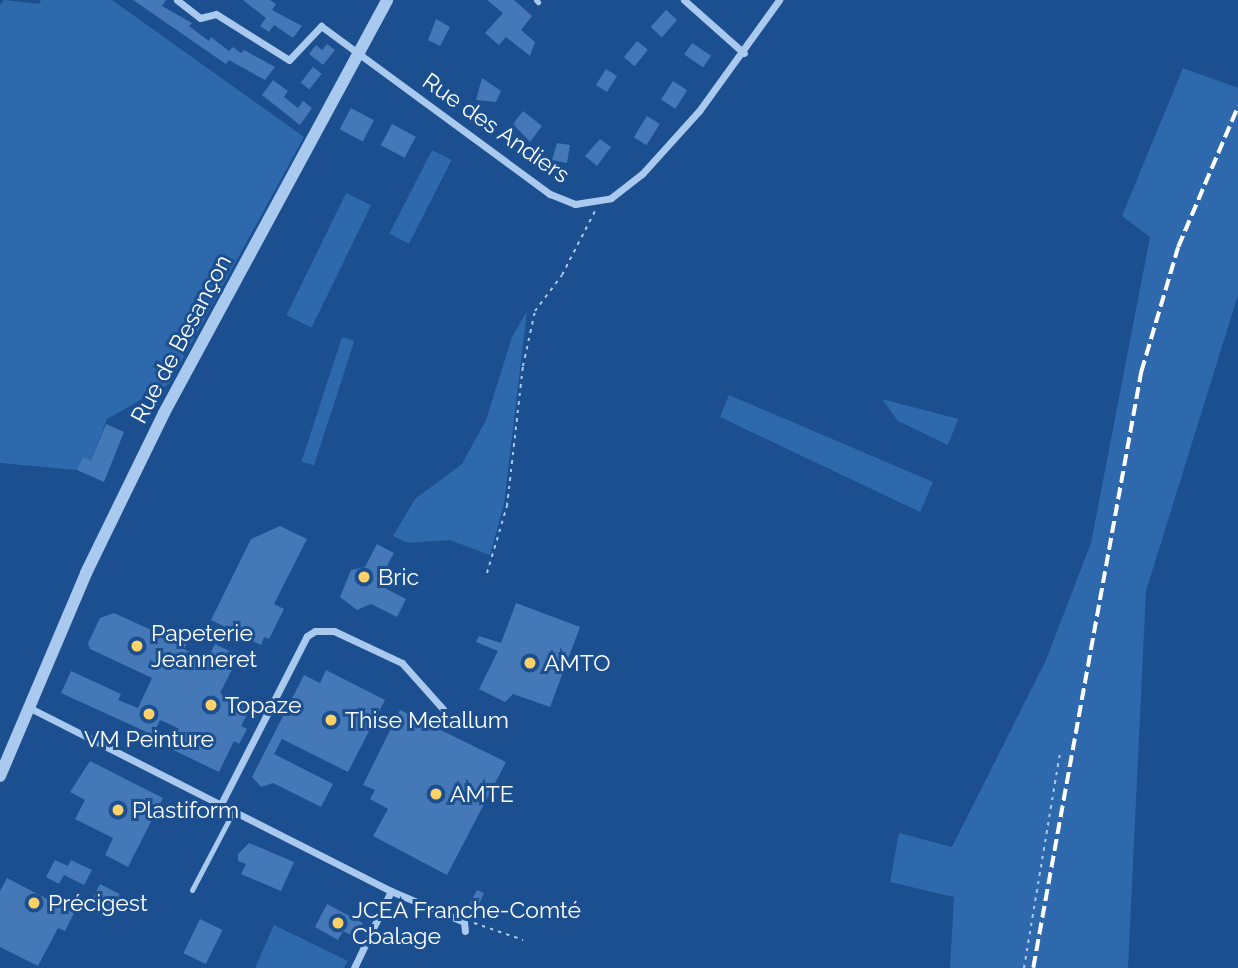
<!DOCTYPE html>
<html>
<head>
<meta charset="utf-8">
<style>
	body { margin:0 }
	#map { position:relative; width:1238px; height:968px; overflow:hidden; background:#1b4f8f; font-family:Raleway,sans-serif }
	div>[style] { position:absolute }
	.green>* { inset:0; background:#2e69ad; transform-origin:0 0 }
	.building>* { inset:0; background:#4478b7; transform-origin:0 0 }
	.path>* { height:2px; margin-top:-1px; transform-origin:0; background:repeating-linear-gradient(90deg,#a9c9ee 0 3.5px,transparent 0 8.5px) }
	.service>* { height:5px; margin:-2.5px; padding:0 2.5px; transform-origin:2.5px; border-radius:2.5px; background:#a9c9ee }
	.minor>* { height:7px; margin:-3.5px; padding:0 3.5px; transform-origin:3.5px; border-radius:3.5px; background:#a9c9ee }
	.tertiary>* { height:12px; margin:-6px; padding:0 6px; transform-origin:6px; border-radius:6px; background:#a9c9ee }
	.rail>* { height:3.5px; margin-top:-1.75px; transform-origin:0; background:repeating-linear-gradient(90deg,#fff 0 12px,transparent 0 17px) }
	.dots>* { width:19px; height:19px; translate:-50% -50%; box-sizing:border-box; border:4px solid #1b4f8f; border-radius:50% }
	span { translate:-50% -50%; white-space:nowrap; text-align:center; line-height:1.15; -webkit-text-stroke:6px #1b4f8f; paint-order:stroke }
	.street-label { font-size:23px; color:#fff }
	.poi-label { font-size:23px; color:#fff }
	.left { translate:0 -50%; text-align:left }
</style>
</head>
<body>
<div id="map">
	<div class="green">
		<div style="clip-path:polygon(4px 0,39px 4px,41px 0,112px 0,304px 137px,169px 384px,107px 419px,91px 460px,83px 457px,77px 470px,0 463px,0 5px)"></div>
		<div style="clip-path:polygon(1183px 68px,1238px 88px,1238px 295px,1146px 591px,1128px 968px,950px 968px,954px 897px,890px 882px,899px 833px,952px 847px,1046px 660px,1091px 543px,1150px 237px,1122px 216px)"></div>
		<div style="left:432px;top:150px;width:22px;height:94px;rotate:27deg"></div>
		<div style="left:346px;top:193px;width:28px;height:136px;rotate:26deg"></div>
		<div style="clip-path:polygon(527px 311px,504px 504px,490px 555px,450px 540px,408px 543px,393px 536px,415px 499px,462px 464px,486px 420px,512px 337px)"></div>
		<div style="left:342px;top:337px;width:13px;height:131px;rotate:18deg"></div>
		<div style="clip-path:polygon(729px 395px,933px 482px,920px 512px,720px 417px)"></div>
		<div style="clip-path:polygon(882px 399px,958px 419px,948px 445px,898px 421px)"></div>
		<div style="clip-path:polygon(274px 925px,348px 961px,344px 968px,255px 968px)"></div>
	</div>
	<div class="building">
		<div style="clip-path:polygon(133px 0,166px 0,162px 6px,192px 23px,189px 26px,209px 41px,211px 37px,229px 51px,233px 47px,241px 53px,244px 50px,275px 67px,265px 80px,229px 60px,226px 64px)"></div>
		<div style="clip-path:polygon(243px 0,270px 0,276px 4px,272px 10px,302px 26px,293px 38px,274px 25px,269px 32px,260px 26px,266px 18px)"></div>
		<div style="clip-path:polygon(487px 0,514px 0,532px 16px,521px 30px,535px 42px,530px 56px,506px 37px,499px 45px,485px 33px,503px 13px)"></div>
		<div style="left:666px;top:10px;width:15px;height:23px;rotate:42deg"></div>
		<div style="clip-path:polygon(436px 19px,450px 27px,440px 46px,428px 40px)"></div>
		<div style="left:637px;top:41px;width:14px;height:21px;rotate:39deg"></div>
		<div style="left:692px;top:43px;width:23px;height:14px;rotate:34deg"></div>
		<div style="clip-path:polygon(327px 44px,335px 50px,323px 65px,309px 54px,316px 45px,322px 50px)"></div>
		<div style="left:313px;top:67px;width:11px;height:20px;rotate:38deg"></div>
		<div style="left:606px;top:69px;width:13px;height:19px;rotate:32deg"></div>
		<div style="clip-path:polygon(482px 78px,501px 91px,496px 102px,476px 100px)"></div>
		<div style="clip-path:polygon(273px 80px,288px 91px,284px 97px,298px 108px,303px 101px,312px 108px,300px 125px,262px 95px)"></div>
		<div style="left:673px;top:81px;width:17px;height:22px;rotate:33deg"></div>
		<div style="left:351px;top:108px;width:26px;height:24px;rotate:28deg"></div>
		<div style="clip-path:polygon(523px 111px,542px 126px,530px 142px,513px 124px)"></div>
		<div style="left:647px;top:116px;width:15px;height:25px;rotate:32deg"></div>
		<div style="left:392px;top:124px;width:27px;height:24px;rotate:28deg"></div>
		<div style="clip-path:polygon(600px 139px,611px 147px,597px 166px,585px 156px)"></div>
		<div style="clip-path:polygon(557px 143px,570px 145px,567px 163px,552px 160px)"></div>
		<div style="clip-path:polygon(106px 424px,124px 432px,104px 482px,77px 470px,83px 457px,91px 460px)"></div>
		<div style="clip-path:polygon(280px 526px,307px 539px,274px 604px,284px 609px,269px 639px,264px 637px,261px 645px,211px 620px,251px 539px)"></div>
		<div style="clip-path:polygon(377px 544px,394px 553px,377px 584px,406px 599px,397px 617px,371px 604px,357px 610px,340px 597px,351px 570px,365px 567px)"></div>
		<div style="clip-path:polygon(516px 603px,580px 627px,550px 707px,513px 694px,505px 702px,479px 689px,498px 651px,476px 642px,479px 636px,501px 643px)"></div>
		<div style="clip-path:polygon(114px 613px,160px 634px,163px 628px,188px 640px,184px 649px,207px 660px,215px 644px,239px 656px,220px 693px,249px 711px,241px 726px,247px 729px,239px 744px,234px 741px,219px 772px,167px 747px,176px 727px,160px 720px,153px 735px,61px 693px,71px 671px,121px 694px,118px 700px,138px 708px,152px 678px,90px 649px,88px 643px,100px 618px)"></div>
		<div style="clip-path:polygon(326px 670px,385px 700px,348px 772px,282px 739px,274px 754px,333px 784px,321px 807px,273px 783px,261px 787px,252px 777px,304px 675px,320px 683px)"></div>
		<div style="clip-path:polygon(400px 710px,506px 762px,447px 875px,373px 836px,388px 809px,370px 799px,375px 790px,363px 785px)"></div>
		<div style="clip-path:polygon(90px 761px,163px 798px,128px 867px,105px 855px,113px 838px,75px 819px,85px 800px,70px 792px)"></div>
		<div style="clip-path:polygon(249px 843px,294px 862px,281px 891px,241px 874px,246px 864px,238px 861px,238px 854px)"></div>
		<div style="clip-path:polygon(55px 860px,68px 866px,71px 860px,92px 870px,84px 885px,64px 875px,59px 884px,46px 877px)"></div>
		<div style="clip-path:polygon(7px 878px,74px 913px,65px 931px,58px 928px,38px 966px,0 947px,0 891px)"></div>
		<div style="left:100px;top:884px;width:22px;height:15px;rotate:27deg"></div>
		<div style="clip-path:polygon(477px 890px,484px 893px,477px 909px,469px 905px)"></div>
		<div style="clip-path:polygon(327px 904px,363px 923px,355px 937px,343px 931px,338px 940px,315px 927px)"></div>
		<div style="left:200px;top:919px;width:25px;height:38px;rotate:26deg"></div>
	</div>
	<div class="path">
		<div style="left:487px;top:573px;width:70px;rotate:-73.4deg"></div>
		<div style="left:507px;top:506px;width:141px;rotate:-83.5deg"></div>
		<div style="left:523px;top:366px;width:56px;rotate:-77.7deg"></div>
		<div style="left:535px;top:311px;width:45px;rotate:-53.1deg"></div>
		<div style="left:562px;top:275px;width:74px;rotate:-62.7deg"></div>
		<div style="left:474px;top:923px;width:52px;rotate:19.1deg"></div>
		<div style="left:1024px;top:968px;width:218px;rotate:-80.5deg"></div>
	</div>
	<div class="service">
		<div style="left:536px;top:0;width:3px;rotate:45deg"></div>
		<div style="left:192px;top:890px;width:93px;rotate:-62.3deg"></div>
	</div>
	<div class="minor">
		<div style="left:177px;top:0;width:29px;rotate:38deg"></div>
		<div style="left:200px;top:18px;width:16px;rotate:-14deg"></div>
		<div style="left:216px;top:14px;width:86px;rotate:32.2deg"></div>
		<div style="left:289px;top:60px;width:47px;rotate:-46.7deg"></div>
		<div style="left:321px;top:26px;width:284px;rotate:36.3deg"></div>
		<div style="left:550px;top:194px;width:27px;rotate:22deg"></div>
		<div style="left:575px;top:204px;width:36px;rotate:-9deg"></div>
		<div style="left:611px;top:198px;width:39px;rotate:-38deg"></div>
		<div style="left:642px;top:174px;width:85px;rotate:-47.9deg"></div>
		<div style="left:699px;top:111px;width:137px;rotate:-54.2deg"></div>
		<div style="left:684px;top:0;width:80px;rotate:41.5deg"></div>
		<div style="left:30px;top:708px;width:405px;rotate:26.9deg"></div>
		<div style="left:391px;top:891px;width:85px;rotate:115.7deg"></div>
		<div style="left:222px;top:802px;width:186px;rotate:-62.9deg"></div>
		<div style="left:307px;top:636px;width:9px;rotate:-32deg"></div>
		<div style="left:315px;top:631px;width:19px"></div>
		<div style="left:334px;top:631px;width:75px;rotate:25.2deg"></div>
		<div style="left:402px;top:663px;width:62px;rotate:48.3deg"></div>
		<div style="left:391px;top:891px;width:79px;rotate:23deg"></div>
		<div style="left:464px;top:922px;width:9px;rotate:84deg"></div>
	</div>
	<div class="tertiary">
		<div style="left:0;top:776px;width:220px;rotate:-67deg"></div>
		<div style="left:86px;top:573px;width:178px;rotate:-64deg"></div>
		<div style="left:164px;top:413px;width:469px;rotate:-61.6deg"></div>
	</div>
	<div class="rail">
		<div style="left:1033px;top:968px;width:606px;rotate:-79.73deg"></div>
		<div style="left:1141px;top:372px;width:130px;rotate:-73.5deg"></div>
		<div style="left:1178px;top:247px;width:153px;rotate:-66.9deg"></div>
	</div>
	<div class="dots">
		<div style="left:364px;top:577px;background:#ffd166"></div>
		<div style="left:137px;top:646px;background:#ffd166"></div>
		<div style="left:530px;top:663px;background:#ffd166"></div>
		<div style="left:211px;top:705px;background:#ffd166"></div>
		<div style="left:149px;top:714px;background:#ffd166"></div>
		<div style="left:331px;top:720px;background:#ffd166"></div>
		<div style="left:436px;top:794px;background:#ffd166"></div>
		<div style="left:118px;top:810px;background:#ffd166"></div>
		<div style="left:34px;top:903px;background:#ffd166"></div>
		<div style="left:338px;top:923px;background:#ffd166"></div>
	</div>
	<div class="street-label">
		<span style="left:496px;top:128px;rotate:35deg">Rue des Andiers</span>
		<span style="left:181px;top:339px;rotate:-62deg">Rue de Besançon</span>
	</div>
	<div class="poi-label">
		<span class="left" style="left:378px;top:577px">Bric</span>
		<span class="left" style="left:151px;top:646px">Papeterie<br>Jeanneret</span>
		<span class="left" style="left:544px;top:663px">AMTO</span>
		<span class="left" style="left:225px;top:705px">Topaze</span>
		<span class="left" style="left:345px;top:720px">Thise Metallum</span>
		<span style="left:149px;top:739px">VM Peinture</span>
		<span class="left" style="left:450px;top:794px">AMTE</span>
		<span class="left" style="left:132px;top:810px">Plastiform</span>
		<span class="left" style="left:48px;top:903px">Précigest</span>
		<span class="left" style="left:352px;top:923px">JCEA Franche-Comté<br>Cbalage</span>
	</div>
</div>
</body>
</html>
